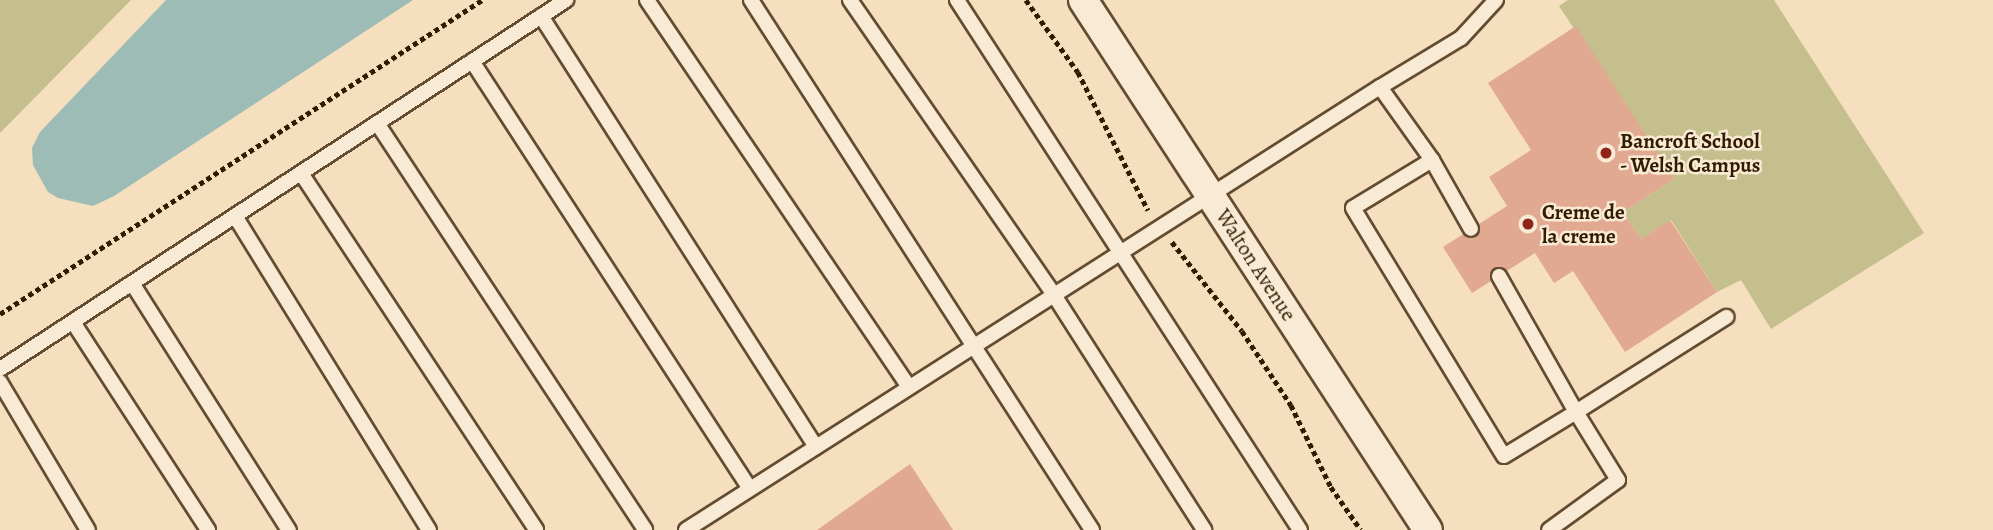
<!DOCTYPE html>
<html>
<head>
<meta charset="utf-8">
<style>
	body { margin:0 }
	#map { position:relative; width:1993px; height:530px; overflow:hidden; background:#f5dfbf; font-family:Alegreya,serif }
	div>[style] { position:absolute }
	.green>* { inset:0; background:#c4bf8c }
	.water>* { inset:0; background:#9cbcb5 }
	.building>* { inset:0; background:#e1a991 }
	.path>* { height:4.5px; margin-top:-2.25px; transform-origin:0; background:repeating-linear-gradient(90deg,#331b00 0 5px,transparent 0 8.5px) }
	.roads { filter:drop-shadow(2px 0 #644c30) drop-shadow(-2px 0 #644c30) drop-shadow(0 2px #644c30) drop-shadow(0 -2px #644c30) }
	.service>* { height:14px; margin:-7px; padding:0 7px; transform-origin:7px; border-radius:7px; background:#f8ead5 }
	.minor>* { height:28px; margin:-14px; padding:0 14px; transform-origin:14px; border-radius:14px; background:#f8ead5 }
	.dots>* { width:19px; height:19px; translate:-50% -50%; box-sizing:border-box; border:4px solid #f8ead5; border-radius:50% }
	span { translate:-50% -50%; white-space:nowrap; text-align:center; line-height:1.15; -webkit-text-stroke:5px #f8ead5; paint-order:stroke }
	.poi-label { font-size:21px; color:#331b00; font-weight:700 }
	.left { translate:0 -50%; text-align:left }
	.street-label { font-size:21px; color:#331b00 }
</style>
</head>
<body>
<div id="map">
	<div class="green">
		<div style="clip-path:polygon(0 0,131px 0,0 133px)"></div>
		<div style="clip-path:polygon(1568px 0,1774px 0,1924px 233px,1771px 329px,1741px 280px,1717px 292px,1671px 220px,1641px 239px,1623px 212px,1674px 179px,1559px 6px)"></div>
	</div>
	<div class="water">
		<div style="clip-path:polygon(166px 0,413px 0,114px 196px,93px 206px,58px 198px,48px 192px,33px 165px,32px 148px,40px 132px)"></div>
	</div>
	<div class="building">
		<div style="clip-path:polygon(1576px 26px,1674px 179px,1623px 212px,1641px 239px,1670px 220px,1717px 292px,1625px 352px,1573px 271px,1554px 283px,1535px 253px,1472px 293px,1443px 247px,1507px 206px,1489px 177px,1531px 150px,1488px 83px)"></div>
		<div style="clip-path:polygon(910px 464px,953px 530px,817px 530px)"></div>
	</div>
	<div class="path">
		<div style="left:1026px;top:0;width:89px;rotate:54.2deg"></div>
		<div style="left:1078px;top:72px;width:155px;rotate:63.1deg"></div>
		<div style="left:1172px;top:242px;width:113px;rotate:51.8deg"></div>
		<div style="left:1242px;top:331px;width:89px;rotate:56.5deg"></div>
		<div style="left:1291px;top:405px;width:91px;rotate:64deg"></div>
		<div style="left:1331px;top:487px;width:52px;rotate:55.1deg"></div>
		<div style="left:0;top:314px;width:575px;rotate:-33.08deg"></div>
	</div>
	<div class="roads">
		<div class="service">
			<div style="left:647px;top:0;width:467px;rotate:55.9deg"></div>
			<div style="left:751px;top:0;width:630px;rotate:57.24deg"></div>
			<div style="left:850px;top:0;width:359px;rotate:55.3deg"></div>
			<div style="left:1054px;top:295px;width:279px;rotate:57.4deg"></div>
			<div style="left:957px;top:0;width:631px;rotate:57.09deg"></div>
			<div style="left:1496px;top:0;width:52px;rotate:132.6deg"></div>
			<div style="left:1461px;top:38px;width:95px;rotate:148.8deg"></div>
			<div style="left:1380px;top:87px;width:90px;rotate:54.5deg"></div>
			<div style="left:1432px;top:160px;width:92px;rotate:148.7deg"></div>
			<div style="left:1353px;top:208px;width:290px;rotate:58.7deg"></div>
			<div style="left:1504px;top:456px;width:84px;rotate:-31.4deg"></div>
			<div style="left:1576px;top:412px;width:80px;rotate:58.3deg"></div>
			<div style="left:1618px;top:480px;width:85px;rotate:144.1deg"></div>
			<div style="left:541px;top:16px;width:511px;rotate:57.46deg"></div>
			<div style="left:472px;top:61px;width:510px;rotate:56.99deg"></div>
			<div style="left:377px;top:123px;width:487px;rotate:56.6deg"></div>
			<div style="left:1432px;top:160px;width:79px;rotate:60.5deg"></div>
			<div style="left:301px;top:173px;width:427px;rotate:56.6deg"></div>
			<div style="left:235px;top:216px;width:369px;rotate:58.3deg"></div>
			<div style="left:1499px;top:276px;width:156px;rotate:60.5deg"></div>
			<div style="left:1576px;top:412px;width:178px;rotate:-32.3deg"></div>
			<div style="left:132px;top:283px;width:293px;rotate:57.6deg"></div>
			<div style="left:73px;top:322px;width:248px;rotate:57deg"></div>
			<div style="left:0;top:369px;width:676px;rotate:-33.1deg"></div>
			<div style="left:0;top:382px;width:172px;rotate:59.3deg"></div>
			<div style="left:686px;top:530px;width:823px;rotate:-32.55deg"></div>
		</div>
		<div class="minor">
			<div style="left:1083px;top:0;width:632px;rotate:56.94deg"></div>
		</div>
	</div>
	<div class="dots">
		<div style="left:1606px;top:153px;background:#8f2418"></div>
		<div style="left:1528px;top:224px;background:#8f2418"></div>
	</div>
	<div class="poi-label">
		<span class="left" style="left:1620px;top:153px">Bancroft School<br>- Welsh Campus</span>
		<span class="left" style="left:1542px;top:224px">Creme de<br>la creme</span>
	</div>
	<div class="street-label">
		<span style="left:1256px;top:265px;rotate:57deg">Walton Avenue</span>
	</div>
</div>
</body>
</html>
